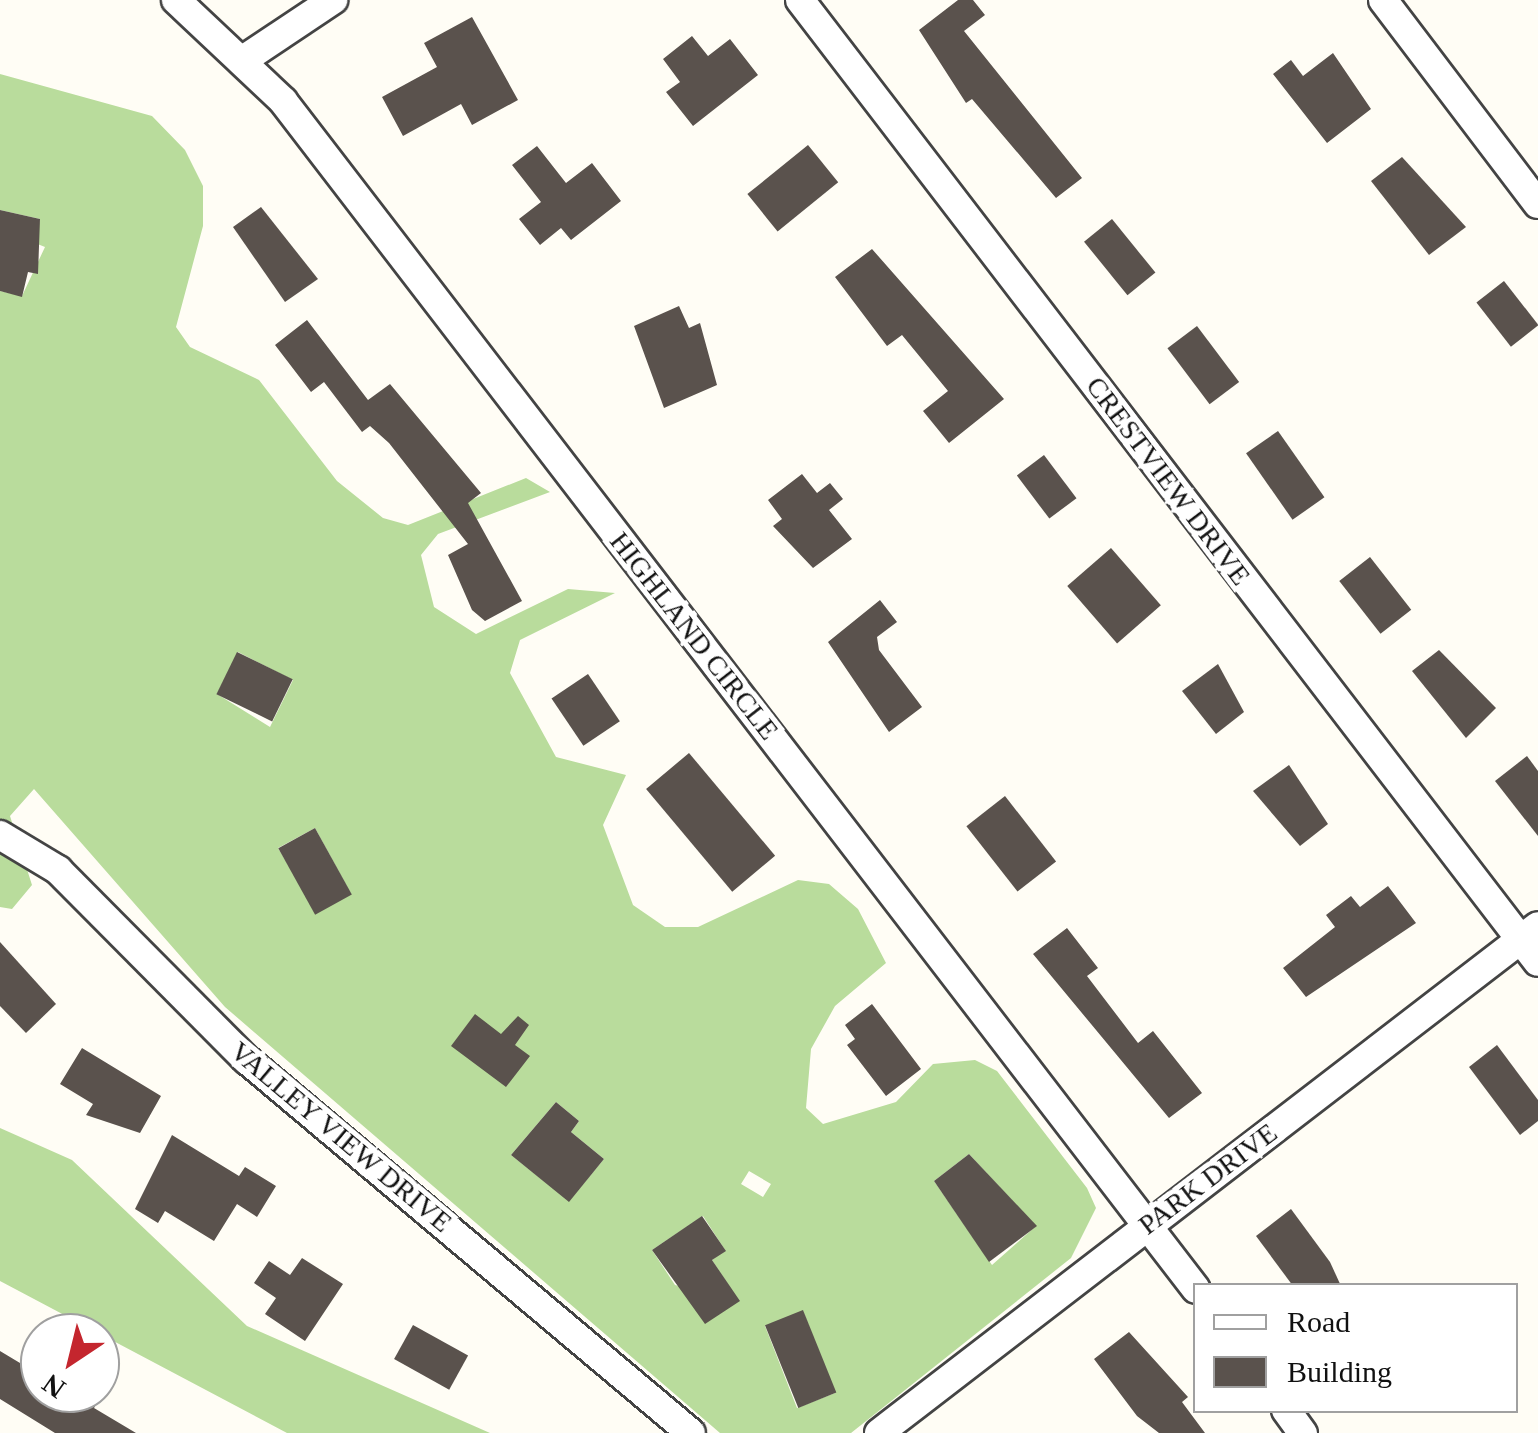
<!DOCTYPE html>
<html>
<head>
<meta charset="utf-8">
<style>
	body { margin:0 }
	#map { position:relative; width:1538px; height:1433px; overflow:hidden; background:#fffdf5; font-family:"Times New Roman",serif }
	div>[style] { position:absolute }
	.forest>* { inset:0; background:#b9dc9c }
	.building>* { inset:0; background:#5a524d; transform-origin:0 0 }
	.roads { filter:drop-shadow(2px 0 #444) drop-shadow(-2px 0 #444) drop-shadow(0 2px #444) drop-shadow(0 -2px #444) }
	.street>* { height:28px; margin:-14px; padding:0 14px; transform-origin:14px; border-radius:14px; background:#fff }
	span { translate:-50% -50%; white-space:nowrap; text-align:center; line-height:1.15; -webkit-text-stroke:10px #fff; paint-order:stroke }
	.street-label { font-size:28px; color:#111 }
	.legend { position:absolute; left:1193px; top:1283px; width:325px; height:130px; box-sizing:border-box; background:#fff; border:2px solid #a0a0a0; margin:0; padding:12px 18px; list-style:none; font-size:30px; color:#111 }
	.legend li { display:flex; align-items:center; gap:20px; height:50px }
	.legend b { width:50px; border:2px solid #a0a0a0 }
	.north { position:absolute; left:20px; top:1313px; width:100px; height:100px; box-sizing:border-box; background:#fff; border:2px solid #a0a0a0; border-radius:50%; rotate:215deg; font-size:28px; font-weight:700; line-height:40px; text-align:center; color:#111 }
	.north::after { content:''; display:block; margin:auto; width:35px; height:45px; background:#c4262e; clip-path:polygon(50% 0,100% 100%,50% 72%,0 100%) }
</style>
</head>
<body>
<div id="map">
	<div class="forest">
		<div style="clip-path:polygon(evenodd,0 74px,152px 116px,185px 150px,203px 186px,203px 226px,176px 327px,190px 347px,259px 380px,337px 481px,383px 518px,408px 525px,526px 478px,550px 492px,438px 534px,421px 555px,434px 607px,476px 634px,568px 589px,615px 593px,520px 640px,510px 673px,556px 757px,626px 775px,603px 825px,633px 905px,665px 927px,698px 927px,798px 880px,829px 884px,858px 909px,886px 963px,835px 1006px,811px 1049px,806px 1108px,823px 1124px,896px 1102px,933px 1064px,975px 1060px,997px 1071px,1087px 1188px,1096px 1208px,1071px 1258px,851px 1433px,720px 1433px,225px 1007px,34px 789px,10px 816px,32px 885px,12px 909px,0 907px,0 291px,22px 296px,45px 247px,35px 243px,40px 219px,0 210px,0 74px,238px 652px,293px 680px,270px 727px,217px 694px,238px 652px,0 74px,315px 828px,351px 894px,317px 913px,278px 848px,315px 828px,0 74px,556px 1102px,579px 1121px,571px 1132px,604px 1159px,569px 1201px,511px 1155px,556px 1102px,0 74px,969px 1154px,1036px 1226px,992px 1265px,934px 1181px,969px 1154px,0 74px,749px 1171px,771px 1184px,763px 1197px,741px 1184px,749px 1171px,0 74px,703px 1216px,725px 1250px,712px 1260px,739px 1301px,675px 1285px,652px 1250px,703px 1216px,0 74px,803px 1311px,835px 1393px,797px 1408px,765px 1326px,803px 1311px)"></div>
		<div style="clip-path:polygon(0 1128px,72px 1160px,247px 1326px,490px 1433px,287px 1433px,0 1281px)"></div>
	</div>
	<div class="building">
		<div style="clip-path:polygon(958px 0,973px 0,985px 15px,964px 31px,1082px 178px,1056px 198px,972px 99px,966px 103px,919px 30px)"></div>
		<div style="clip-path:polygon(472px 17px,518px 100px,472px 125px,461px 104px,403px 136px,382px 97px,437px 67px,424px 43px)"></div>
		<div style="clip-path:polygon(692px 36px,708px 56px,730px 39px,758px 75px,693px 126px,666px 92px,680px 82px,663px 59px)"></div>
		<div style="clip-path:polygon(1333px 53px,1371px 109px,1327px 143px,1273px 74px,1291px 60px,1303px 76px)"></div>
		<div style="left:808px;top:145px;width:48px;height:78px;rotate:51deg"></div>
		<div style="clip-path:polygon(537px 146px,566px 183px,592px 163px,621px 201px,571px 240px,561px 228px,540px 245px,519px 219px,541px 202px,512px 165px)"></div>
		<div style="clip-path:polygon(1402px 157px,1466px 227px,1429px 255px,1371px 181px)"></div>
		<div style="clip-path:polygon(261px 207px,318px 279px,285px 302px,233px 227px)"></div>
		<div style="clip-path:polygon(0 210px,40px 219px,38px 274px,28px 272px,22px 297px,0 291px)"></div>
		<div style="left:1112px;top:219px;width:69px;height:36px;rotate:51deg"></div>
		<div style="clip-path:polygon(872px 249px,1004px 399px,949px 443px,923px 411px,948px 391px,902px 335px,887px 346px,835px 277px)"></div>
		<div style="left:1504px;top:281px;width:56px;height:35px;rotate:52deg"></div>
		<div style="clip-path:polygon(679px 306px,689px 328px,700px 323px,717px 385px,664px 408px,634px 326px)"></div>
		<div style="clip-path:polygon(307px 320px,368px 400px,390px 384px,481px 493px,468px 503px,522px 601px,485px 621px,472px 610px,448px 555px,468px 544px,389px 443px,370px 426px,362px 432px,324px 382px,311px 392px,275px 345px)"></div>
		<div style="left:1197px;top:326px;width:70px;height:37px;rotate:53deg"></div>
		<div style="left:1278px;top:431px;width:81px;height:39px;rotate:55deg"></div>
		<div style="left:1044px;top:455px;width:54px;height:34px;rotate:53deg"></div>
		<div style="clip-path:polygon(802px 474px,817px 493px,830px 483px,843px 499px,829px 510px,852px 539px,813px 568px,773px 526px,782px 519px,768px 500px)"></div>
		<div style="left:1111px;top:548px;width:76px;height:58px;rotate:49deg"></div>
		<div style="left:1370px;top:557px;width:67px;height:39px;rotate:52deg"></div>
		<div style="clip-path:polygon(880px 600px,897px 622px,877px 637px,879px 650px,922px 707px,889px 732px,828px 642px)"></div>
		<div style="clip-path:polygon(1439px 650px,1496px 708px,1466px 738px,1412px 671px)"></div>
		<div style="left:237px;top:652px;width:62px;height:47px;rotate:26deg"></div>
		<div style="clip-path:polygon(1218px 664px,1244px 712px,1216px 734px,1182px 691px)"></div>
		<div style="left:588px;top:674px;width:57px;height:44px;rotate:56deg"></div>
		<div style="left:689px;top:753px;width:134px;height:56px;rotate:50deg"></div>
		<div style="clip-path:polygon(1527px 756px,1538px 771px,1538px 836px,1495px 781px)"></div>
		<div style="clip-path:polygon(1289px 765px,1328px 824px,1300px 846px,1253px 791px)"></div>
		<div style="left:1005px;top:796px;width:83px;height:49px;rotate:52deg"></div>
		<div style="left:315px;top:828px;width:76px;height:42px;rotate:61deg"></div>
		<div style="clip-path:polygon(1388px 886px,1416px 923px,1306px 997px,1283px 968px,1335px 927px,1326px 915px,1351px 896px,1360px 907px)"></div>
		<div style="clip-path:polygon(1067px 928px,1098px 968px,1087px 976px,1138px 1043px,1153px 1031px,1202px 1093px,1169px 1118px,1033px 954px)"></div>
		<div style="clip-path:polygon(0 942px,56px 1004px,26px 1033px,0 1006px)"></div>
		<div style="clip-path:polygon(872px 1004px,921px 1069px,886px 1096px,847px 1045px,855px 1039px,845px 1025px)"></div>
		<div style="clip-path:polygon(475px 1014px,501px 1034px,518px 1016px,529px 1025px,515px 1045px,530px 1056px,506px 1087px,451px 1046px)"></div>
		<div style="clip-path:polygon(1497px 1045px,1538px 1100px,1538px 1121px,1520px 1135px,1469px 1067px)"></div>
		<div style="clip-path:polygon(82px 1048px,161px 1096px,140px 1133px,86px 1115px,93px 1104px,60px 1084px)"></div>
		<div style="clip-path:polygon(556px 1102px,579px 1121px,571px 1132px,604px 1159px,569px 1202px,511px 1155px)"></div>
		<div style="clip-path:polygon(172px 1135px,239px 1176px,245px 1167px,276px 1186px,257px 1217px,237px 1204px,214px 1241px,165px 1211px,158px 1223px,135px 1209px)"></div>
		<div style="clip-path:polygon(969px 1154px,1037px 1226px,989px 1262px,934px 1181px)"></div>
		<div style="clip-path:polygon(1291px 1209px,1330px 1262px,1341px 1286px,1293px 1286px,1256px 1236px)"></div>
		<div style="clip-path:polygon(702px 1216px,726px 1251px,712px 1260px,740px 1301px,705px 1324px,652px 1250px)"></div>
		<div style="clip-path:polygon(302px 1258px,343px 1284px,305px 1341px,265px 1314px,276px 1298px,254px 1283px,269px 1261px,290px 1275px)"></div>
		<div style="left:803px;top:1310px;width:89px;height:41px;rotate:68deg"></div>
		<div style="left:413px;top:1325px;width:63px;height:39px;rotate:29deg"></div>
		<div style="clip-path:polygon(1129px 1332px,1188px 1397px,1182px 1402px,1205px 1433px,1159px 1433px,1137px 1416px,1094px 1359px)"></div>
		<div style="clip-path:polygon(0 1351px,40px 1375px,40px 1393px,103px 1393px,94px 1408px,136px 1433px,55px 1433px,0 1399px)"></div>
	</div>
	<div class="roads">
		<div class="street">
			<div style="left:176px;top:0;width:147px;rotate:43.3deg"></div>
			<div style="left:283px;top:101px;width:1498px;rotate:52.46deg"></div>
			<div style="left:800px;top:0;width:1212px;rotate:52.51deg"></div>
			<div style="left:1383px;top:0;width:256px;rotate:52.8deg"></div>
			<div style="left:246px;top:58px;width:105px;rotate:-33.7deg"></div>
			<div style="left:0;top:835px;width:68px;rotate:31.1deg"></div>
			<div style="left:58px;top:870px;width:267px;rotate:45.2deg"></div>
			<div style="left:246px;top:1059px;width:581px;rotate:40.05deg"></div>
			<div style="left:1286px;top:1410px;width:29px;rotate:54deg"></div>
			<div style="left:879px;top:1433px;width:831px;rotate:-37.57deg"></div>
		</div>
	</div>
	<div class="street-label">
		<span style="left:1168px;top:481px;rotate:53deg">CRESTVIEW DRIVE</span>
		<span style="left:694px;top:636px;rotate:52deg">HIGHLAND CIRCLE</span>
		<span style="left:341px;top:1137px;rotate:40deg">VALLEY VIEW DRIVE</span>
		<span style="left:1208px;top:1179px;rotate:-37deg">PARK DRIVE</span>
	</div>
	<ul class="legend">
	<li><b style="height:12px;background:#fff"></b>Road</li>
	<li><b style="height:28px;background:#5a524d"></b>Building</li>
	</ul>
	<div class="north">N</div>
</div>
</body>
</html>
